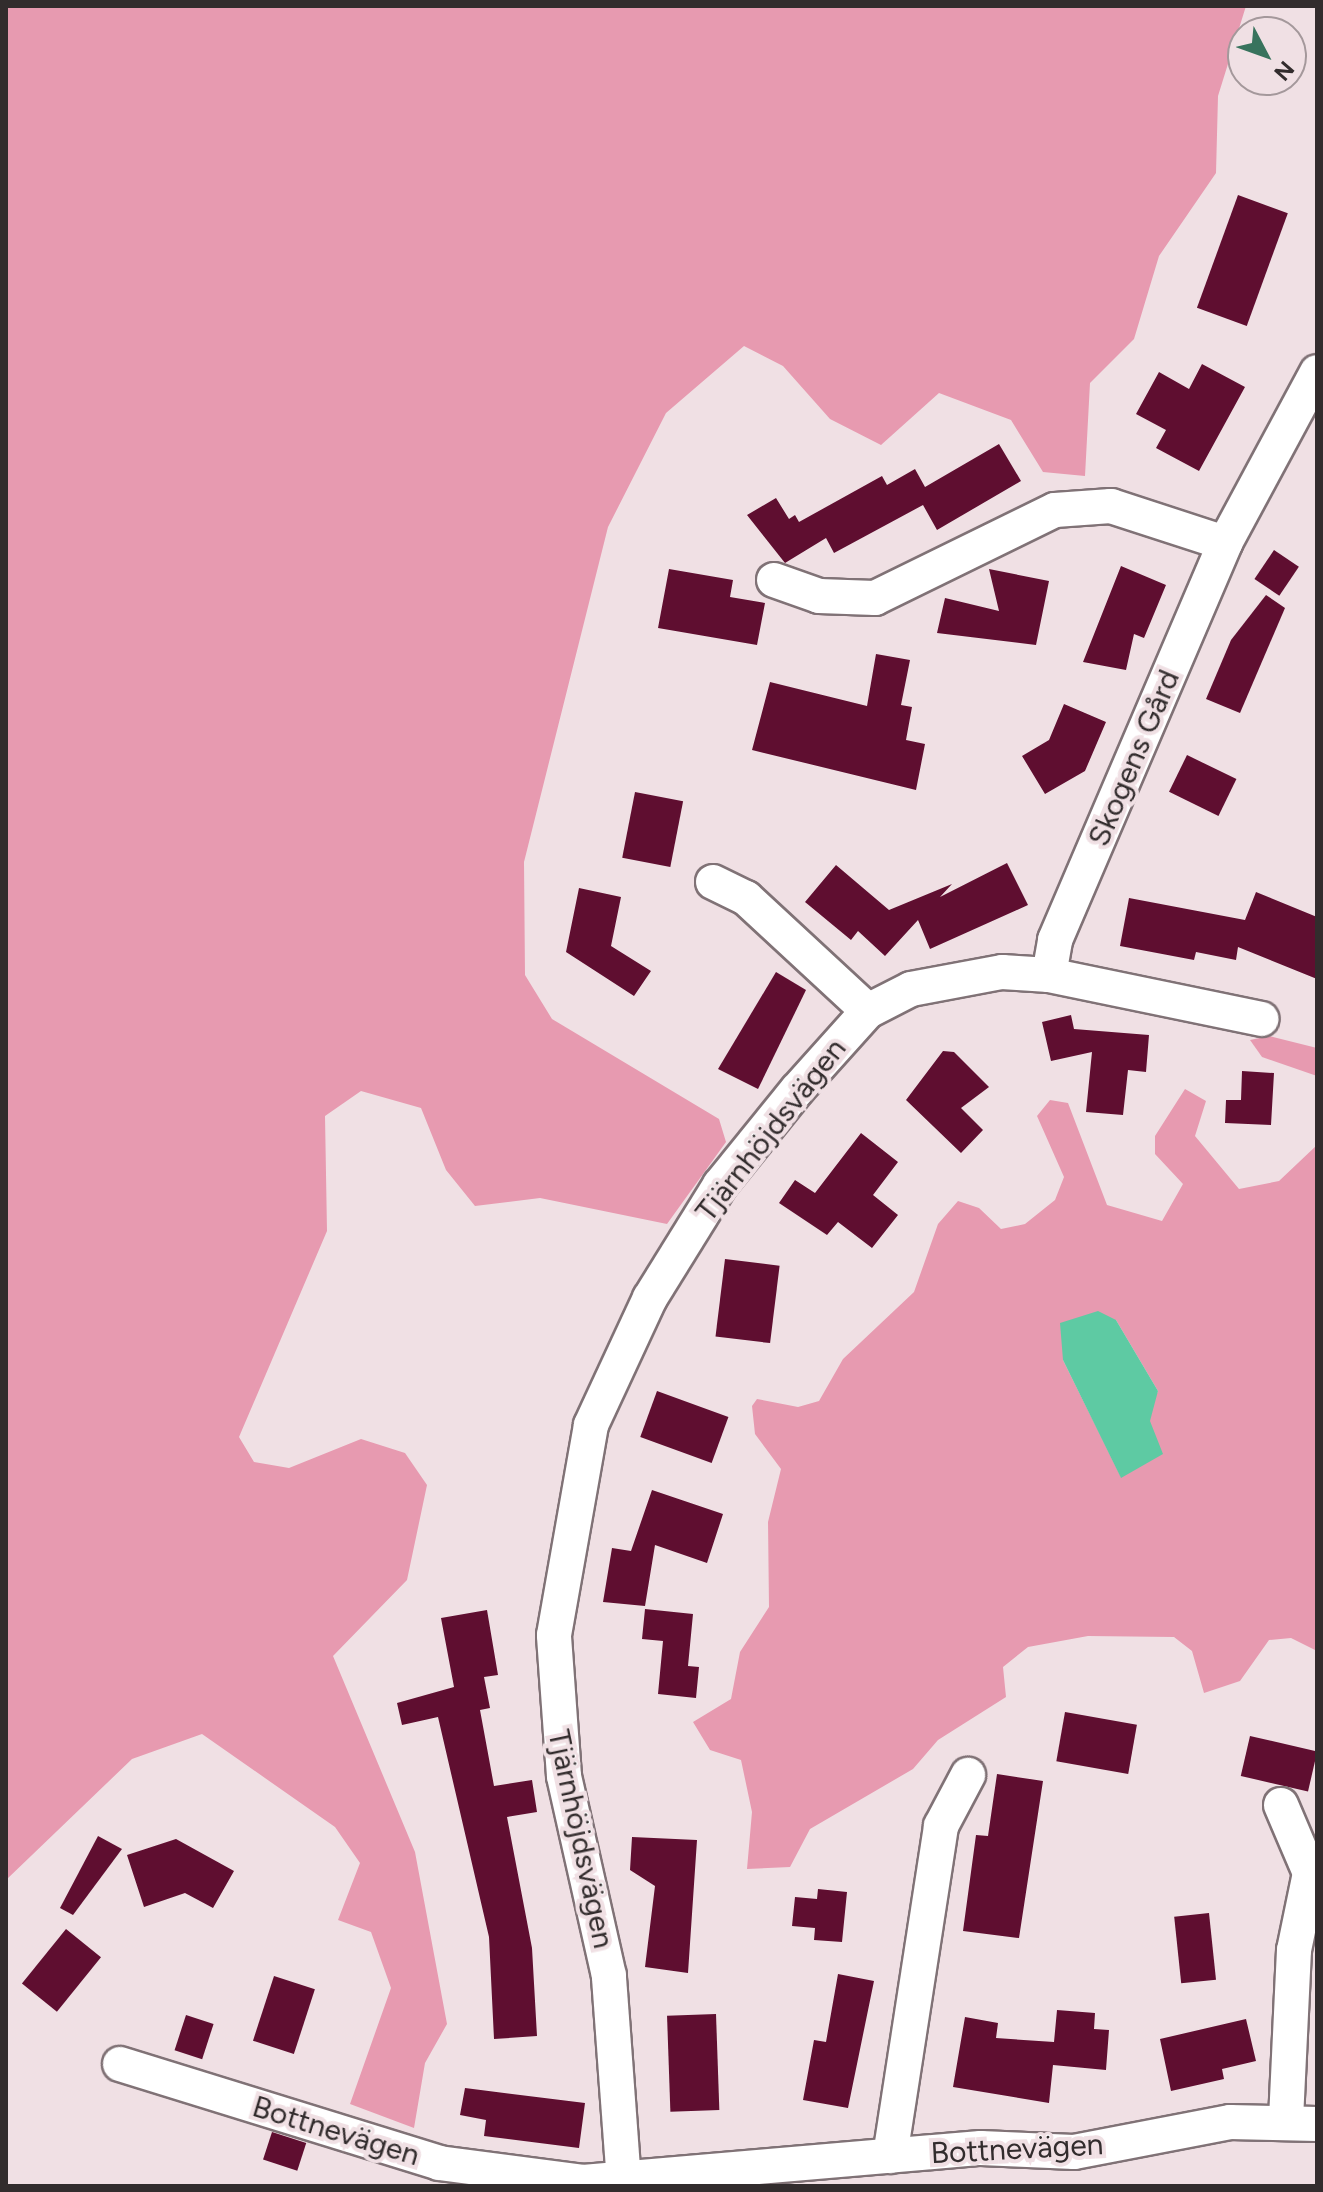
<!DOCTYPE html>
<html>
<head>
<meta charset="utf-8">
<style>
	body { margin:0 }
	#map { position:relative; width:1323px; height:2192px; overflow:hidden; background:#f0e0e4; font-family:Figtree,sans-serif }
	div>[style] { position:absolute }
	.green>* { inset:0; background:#e79ab0 }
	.water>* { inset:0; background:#5ecaa3 }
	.building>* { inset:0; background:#5f0e30; transform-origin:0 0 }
	.roads { filter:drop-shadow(2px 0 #807276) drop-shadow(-2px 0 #807276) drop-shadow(0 2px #807276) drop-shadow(0 -2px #807276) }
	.minor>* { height:34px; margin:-17px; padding:0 17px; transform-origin:17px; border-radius:17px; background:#fff }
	span { translate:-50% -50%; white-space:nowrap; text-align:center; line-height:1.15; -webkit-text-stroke:8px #f0e0e4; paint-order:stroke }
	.street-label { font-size:30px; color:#322c2d }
	.frame { position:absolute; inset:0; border:8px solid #322c2d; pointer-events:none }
	.north { position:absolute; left:1227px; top:16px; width:80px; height:80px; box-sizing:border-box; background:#f0e0e4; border:2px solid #a4989b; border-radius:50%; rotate:131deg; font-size:22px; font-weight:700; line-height:32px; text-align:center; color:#322c2d }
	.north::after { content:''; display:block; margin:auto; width:28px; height:36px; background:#38735d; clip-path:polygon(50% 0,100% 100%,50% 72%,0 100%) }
</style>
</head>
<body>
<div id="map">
	<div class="green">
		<div style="clip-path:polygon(6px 6px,1246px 6px,1218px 96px,1216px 173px,1159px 256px,1134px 339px,1090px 383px,1085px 476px,1043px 472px,1011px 420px,939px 393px,881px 445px,830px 419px,783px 366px,744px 346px,666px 413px,608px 527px,524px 862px,525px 975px,552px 1019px,719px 1119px,726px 1142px,667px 1224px,540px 1198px,475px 1206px,446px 1170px,421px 1108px,361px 1091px,325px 1116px,327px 1231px,239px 1437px,254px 1462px,289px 1468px,361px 1439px,405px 1453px,427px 1485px,407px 1580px,333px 1656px,415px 1852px,447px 2024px,425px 2063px,414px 2128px,350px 2104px,391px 1988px,371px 1932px,338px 1920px,360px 1863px,335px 1827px,202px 1734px,132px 1759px,6px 1880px)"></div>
		<div style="clip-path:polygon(1269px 1036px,1317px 1048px,1317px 1076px,1262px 1057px,1250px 1040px)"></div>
		<div style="clip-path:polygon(evenodd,1185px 1089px,1206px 1101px,1195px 1136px,1239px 1189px,1279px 1181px,1317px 1145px,1317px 1651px,1291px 1638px,1269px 1640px,1240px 1681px,1204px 1693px,1192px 1651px,1174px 1637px,1088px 1636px,1028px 1647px,1003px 1667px,1006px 1697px,938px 1740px,913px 1769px,810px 1829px,790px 1867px,747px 1869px,752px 1812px,741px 1760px,710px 1750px,693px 1722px,731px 1699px,740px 1652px,769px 1607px,768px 1522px,781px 1469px,755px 1434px,752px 1406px,757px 1399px,798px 1407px,819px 1401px,843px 1359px,914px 1292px,938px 1224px,958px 1201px,979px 1208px,1001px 1229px,1025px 1224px,1055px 1200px,1064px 1177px,1037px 1116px,1050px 1100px,1068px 1103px,1107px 1205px,1162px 1221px,1183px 1184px,1155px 1154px,1155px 1136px,1185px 1089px,1116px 1320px,1158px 1391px,1121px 1477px,1063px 1360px,1116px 1320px)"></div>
	</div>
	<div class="water">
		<div style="clip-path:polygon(1098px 1311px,1116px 1320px,1158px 1391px,1150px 1421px,1163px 1454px,1121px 1478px,1063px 1360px,1060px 1323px)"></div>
	</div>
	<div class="building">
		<div style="left:1238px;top:195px;width:53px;height:120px;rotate:20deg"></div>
		<div style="clip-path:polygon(1202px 364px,1245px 387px,1199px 471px,1156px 448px,1166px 430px,1136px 414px,1159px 372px,1189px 389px)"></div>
		<div style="clip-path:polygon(999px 444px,1021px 481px,937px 530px,923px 505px,834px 553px,826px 538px,785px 563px,747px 515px,776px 498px,789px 519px,795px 515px,799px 522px,882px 476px,887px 485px,915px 469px,925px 487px)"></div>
		<div style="left:1274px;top:550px;width:30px;height:35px;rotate:34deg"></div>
		<div style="clip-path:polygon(1121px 566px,1166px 585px,1144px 638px,1134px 634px,1126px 670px,1083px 662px)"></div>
		<div style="clip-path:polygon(669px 569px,733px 580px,730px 597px,765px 603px,757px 645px,658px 628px)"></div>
		<div style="clip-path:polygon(989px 569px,1049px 581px,1036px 645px,937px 633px,945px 598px,999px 611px)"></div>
		<div style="clip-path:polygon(1266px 595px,1285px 608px,1240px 713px,1206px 699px,1231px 640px)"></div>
		<div style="clip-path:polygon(876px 654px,910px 660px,901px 705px,912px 707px,906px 740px,925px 744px,916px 790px,752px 750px,770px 682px,867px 706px)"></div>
		<div style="clip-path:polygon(1064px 704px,1106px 722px,1085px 771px,1045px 794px,1022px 756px,1049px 740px)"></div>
		<div style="left:1187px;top:755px;width:55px;height:41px;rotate:26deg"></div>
		<div style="left:635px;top:792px;width:49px;height:67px;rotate:11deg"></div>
		<div style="clip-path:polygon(1007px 863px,1028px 905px,930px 949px,918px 920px,885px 956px,858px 931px,851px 940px,805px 902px,836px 865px,889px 910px,952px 884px,940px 897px)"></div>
		<div style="clip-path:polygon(579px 888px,621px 897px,611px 946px,651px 971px,634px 996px,566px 952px)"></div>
		<div style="clip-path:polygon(1256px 892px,1317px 917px,1317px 979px,1238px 947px,1236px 960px,1196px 952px,1194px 960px,1120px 946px,1129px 898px,1245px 920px)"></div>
		<div style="clip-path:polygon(776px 972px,806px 990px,758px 1089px,718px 1069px)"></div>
		<div style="clip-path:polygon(1071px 1015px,1074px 1029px,1149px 1035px,1146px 1072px,1128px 1070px,1123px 1115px,1086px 1112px,1092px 1052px,1051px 1061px,1042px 1022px)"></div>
		<div style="clip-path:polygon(943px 1051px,954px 1052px,989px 1087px,961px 1108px,983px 1130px,961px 1153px,906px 1100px)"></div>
		<div style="clip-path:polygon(1242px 1071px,1274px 1073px,1271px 1125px,1225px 1123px,1226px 1100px,1241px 1100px)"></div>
		<div style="clip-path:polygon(861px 1133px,898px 1162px,873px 1195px,898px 1215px,872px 1248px,838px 1222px,827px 1235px,779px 1203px,795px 1180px,815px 1193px)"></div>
		<div style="left:725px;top:1259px;width:55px;height:78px;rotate:7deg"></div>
		<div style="left:657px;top:1391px;width:76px;height:49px;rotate:20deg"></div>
		<div style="clip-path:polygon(652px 1490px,723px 1514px,707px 1563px,655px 1545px,645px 1606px,603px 1602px,612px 1548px,631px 1551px)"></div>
		<div style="clip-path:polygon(645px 1609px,693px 1614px,688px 1666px,699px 1667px,696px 1698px,658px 1694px,663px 1641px,642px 1639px)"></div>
		<div style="clip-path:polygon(487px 1610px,498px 1675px,484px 1677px,490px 1708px,480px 1710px,494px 1786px,532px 1780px,537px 1812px,507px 1817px,532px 1948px,537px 2036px,494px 2039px,489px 1937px,438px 1717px,402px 1725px,397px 1703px,454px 1687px,441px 1618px)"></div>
		<div style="left:1065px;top:1712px;width:73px;height:50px;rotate:10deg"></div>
		<div style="left:1250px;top:1736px;width:69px;height:41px;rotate:13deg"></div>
		<div style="clip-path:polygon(997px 1774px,1043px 1781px,1019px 1938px,963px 1931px,976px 1835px,988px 1836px)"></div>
		<div style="clip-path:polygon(98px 1836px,122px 1849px,73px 1915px,60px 1908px)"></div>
		<div style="clip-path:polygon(632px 1837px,697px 1840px,688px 1973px,645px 1967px,655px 1886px,630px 1870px)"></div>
		<div style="clip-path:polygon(176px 1839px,234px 1871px,213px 1908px,185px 1893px,144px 1907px,127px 1855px)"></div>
		<div style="clip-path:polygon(818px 1889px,847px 1892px,842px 1942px,814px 1940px,815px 1928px,792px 1926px,795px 1897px,817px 1899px)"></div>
		<div style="left:1209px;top:1913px;width:67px;height:35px;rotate:84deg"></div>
		<div style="left:66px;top:1929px;width:45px;height:70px;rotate:39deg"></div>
		<div style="clip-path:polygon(838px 1974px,874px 1981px,848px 2108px,803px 2100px,814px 2040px,826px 2042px)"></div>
		<div style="left:274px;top:1976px;width:43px;height:68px;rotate:18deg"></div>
		<div style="clip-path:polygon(1057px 2010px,1095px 2013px,1094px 2029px,1109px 2030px,1106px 2070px,1053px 2065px,1049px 2103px,953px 2087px,965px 2017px,998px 2023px,996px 2038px,1054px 2042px)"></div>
		<div style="left:716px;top:2014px;width:96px;height:49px;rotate:88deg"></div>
		<div style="left:186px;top:2015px;width:29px;height:37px;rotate:18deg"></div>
		<div style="clip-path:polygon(1246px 2019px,1256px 2061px,1222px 2069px,1224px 2079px,1171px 2091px,1160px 2039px)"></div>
		<div style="clip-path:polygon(465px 2088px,585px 2103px,579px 2148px,484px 2136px,486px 2120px,460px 2115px)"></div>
		<div style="left:272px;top:2132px;width:36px;height:29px;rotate:18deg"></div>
	</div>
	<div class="roads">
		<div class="minor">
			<div style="left:774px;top:580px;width:48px;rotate:19.6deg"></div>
			<div style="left:819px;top:596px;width:56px;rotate:2deg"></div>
			<div style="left:875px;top:598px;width:200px;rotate:-26.1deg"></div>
			<div style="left:1055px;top:510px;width:56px;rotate:-4.1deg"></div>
			<div style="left:1111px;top:506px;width:120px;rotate:18deg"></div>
			<div style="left:713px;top:882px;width:37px;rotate:26deg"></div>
			<div style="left:746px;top:898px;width:166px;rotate:42.8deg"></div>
			<div style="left:1049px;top:975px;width:36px;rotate:-80deg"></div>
			<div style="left:1055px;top:940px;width:432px;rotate:-66.8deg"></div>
			<div style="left:1225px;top:543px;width:194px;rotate:-61.7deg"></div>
			<div style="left:1281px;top:1805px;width:74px;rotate:66.9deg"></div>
			<div style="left:1310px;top:1873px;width:79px;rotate:101.7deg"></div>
			<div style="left:1294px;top:1950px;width:170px;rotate:92.7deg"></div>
			<div style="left:120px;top:2064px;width:334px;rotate:17.2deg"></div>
			<div style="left:439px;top:2163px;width:145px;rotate:7.5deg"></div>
			<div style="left:583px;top:2182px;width:399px;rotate:-4.9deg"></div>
			<div style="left:981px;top:2148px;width:93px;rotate:2.5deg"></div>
			<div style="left:1074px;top:2152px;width:159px;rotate:-10.9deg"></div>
			<div style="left:1230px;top:2122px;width:87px;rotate:1.3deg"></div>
			<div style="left:890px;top:2156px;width:334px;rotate:-81.2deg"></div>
			<div style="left:941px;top:1826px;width:58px;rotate:-62.1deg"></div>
			<div style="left:624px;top:2182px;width:207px;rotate:-94.2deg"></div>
			<div style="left:609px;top:1976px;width:205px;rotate:-102.7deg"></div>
			<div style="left:564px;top:1776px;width:141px;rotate:-94.1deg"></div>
			<div style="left:554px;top:1635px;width:213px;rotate:-80deg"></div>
			<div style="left:591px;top:1425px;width:140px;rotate:-65.1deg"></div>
			<div style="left:650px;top:1298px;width:133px;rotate:-58.2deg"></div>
			<div style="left:720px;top:1185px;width:122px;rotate:-51deg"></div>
			<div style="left:797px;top:1090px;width:106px;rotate:-48.1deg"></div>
			<div style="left:868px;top:1011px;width:48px;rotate:-27.1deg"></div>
			<div style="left:911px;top:989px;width:93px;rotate:-10.6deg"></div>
			<div style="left:1002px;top:972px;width:47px;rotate:3.7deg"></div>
			<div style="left:1049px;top:975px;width:217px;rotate:11.7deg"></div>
		</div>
	</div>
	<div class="street-label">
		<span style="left:1134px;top:758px;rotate:-67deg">Skogens Gård</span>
		<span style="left:771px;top:1130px;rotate:-52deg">Tjärnhöjdsvägen</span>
		<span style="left:581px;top:1839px;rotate:78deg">Tjärnhöjdsvägen</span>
		<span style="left:336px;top:2131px;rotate:17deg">Bottnevägen</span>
		<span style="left:1017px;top:2149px;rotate:-3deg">Bottnevägen</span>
	</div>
	<div class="frame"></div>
	<div class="north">N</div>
</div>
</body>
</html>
